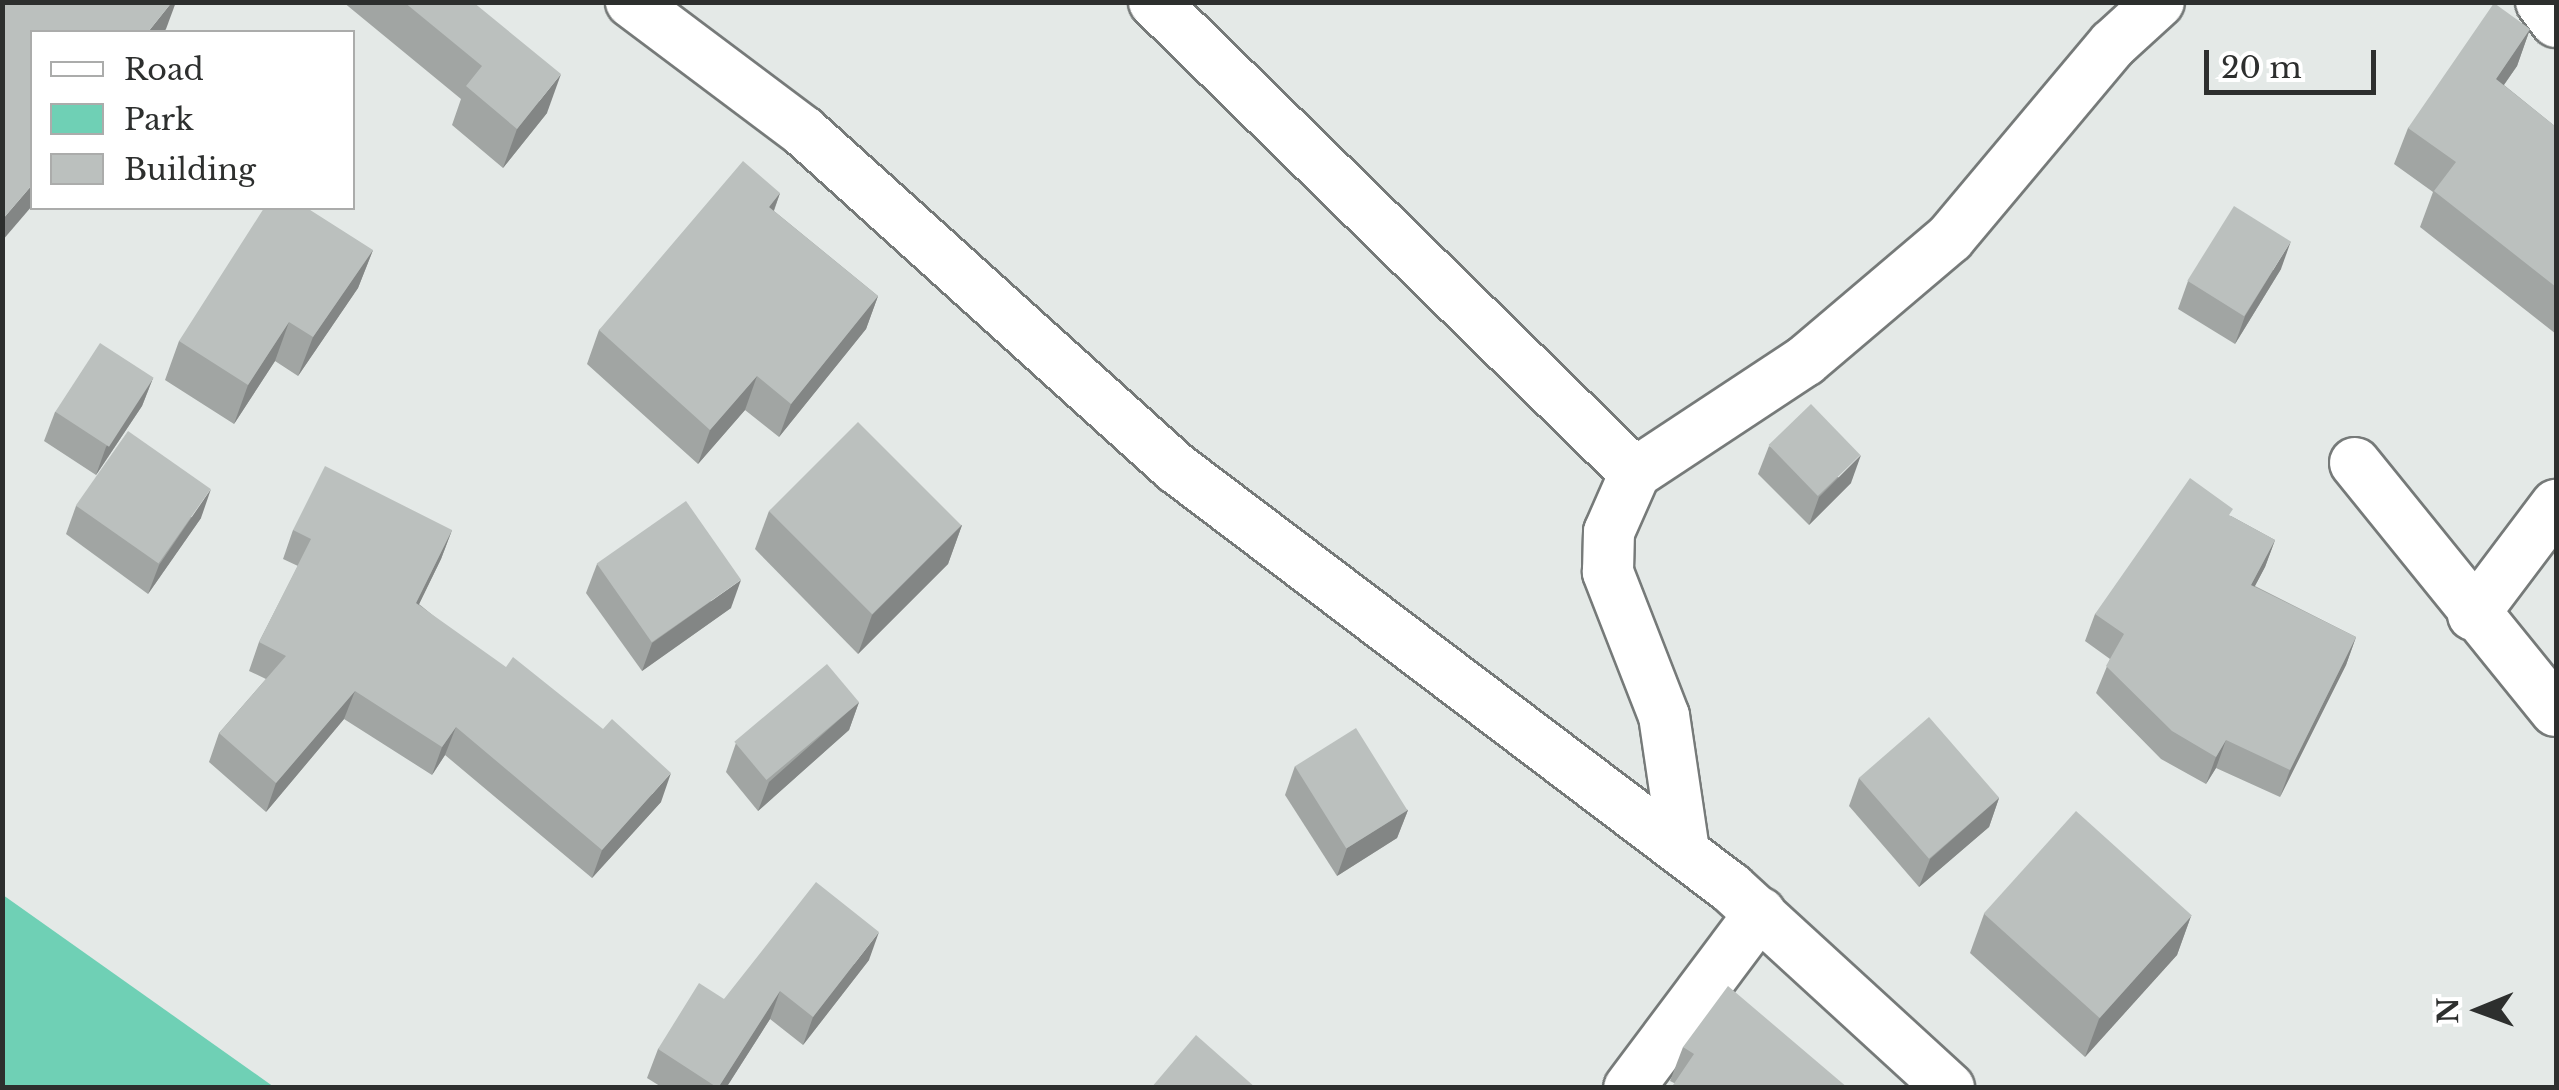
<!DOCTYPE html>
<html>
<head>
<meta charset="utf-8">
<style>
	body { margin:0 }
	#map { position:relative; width:2559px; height:1090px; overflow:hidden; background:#e4e9e7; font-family:"Libre Baskerville",serif }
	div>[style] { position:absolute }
	.green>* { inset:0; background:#6fd0b5 }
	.roads { filter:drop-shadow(2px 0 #767a79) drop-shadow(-2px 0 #767a79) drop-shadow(0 2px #767a79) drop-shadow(0 -2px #767a79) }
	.minor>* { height:50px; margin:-25px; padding:0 25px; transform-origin:25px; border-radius:25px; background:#fff }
	.wall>* { inset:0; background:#a1a5a3 }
	.shaded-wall>* { inset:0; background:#838685 }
	.building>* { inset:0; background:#bbc0be; transform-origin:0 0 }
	span { translate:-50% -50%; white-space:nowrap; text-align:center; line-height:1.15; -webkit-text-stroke:8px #fff; paint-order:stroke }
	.frame { position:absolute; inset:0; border:5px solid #2d2f2e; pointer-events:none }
	.legend { position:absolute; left:30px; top:30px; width:325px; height:180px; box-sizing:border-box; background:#fff; border:2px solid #abacab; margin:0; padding:12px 18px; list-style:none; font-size:30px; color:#2d2f2e }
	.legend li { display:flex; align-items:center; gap:20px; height:50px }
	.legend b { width:50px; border:2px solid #abacab }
	.north { position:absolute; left:2429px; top:960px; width:100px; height:100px; -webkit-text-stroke:8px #fff; paint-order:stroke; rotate:269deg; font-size:28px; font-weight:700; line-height:40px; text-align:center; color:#2d2f2e }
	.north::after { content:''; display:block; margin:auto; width:35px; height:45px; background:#2d2f2e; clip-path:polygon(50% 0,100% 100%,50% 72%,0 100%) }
	.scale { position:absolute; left:2204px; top:50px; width:172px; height:45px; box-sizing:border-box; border:5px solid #2d2f2e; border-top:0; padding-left:12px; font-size:30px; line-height:35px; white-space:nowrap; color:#2d2f2e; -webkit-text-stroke:8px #fff; paint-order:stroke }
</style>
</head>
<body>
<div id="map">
	<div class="green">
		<div style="clip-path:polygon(2px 895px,3px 895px,274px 1087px,3px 1087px)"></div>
	</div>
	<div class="roads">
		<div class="minor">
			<div style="left:631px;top:2px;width:215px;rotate:36.9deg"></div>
			<div style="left:803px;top:131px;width:503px;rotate:42.1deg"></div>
			<div style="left:1176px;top:468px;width:696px;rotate:37.12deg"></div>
			<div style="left:1731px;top:888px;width:296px;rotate:42.5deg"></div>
			<div style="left:1154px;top:2px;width:673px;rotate:44.4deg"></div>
			<div style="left:2541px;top:2px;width:25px;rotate:53deg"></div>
			<div style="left:2355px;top:463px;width:319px;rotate:51deg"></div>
			<div style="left:2473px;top:615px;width:138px;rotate:-53deg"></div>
			<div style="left:1684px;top:851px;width:136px;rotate:-98.4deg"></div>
			<div style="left:1664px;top:716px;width:155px;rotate:-111.3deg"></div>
			<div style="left:1608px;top:572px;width:40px;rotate:-88.6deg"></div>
			<div style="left:1609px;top:532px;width:64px;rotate:-66.2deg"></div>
			<div style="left:1635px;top:473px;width:204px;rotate:-33.4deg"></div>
			<div style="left:1805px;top:361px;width:190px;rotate:-40.3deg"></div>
			<div style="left:1950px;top:238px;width:253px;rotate:-50deg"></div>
			<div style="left:2113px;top:44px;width:62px;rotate:-42.4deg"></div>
			<div style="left:1629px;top:1088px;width:219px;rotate:-53.2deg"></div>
		</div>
	</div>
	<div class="wall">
		<div style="clip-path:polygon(343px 2px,473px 2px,547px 113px,503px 168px,452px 125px,461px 99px)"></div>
		<div style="clip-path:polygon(2530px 29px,2517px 66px,2504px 85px,2556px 127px,2556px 334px,2420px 227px,2433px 192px,2394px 164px,2408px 128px)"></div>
		<div style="clip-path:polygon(780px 193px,774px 211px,878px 296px,866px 329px,779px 437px,745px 410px,698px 464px,587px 364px,599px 330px)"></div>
		<div style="clip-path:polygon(373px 250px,358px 288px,298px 376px,275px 361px,234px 424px,165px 380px,179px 341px)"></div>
		<div style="clip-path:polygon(2281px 269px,2235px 344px,2178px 309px,2188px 281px)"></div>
		<div style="clip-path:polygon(153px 378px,142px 406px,96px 475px,44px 441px,55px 412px)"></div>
		<div style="clip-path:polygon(1769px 446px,1851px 483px,1809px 525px,1758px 474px)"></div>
		<div style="clip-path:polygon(76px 506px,201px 518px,148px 594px,66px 534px)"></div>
		<div style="clip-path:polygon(769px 511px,962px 525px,948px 564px,858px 654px,755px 549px)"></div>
		<div style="clip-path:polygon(2231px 516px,2275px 540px,2265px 567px,2255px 586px,2356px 637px,2346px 665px,2280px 797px,2216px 768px,2206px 784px,2161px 759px,2096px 693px,2110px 659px,2085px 641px,2095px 614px)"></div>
		<div style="clip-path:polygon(293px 530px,452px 530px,441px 559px,419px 604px,661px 802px,592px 878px,445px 755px,432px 775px,344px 719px,266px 812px,209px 762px,219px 733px,266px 679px,249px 671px,259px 642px,298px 566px,283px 559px)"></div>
		<div style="clip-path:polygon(597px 564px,731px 608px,642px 671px,586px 593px)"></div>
		<div style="clip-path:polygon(859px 702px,849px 730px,758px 811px,726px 772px,736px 743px)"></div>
		<div style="clip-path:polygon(1295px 766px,1408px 810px,1397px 838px,1337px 876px,1285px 795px)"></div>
		<div style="clip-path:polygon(1859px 778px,1999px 798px,1989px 827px,1919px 887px,1849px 806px)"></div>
		<div style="clip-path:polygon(1984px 914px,2191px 916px,2177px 955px,2085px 1057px,1970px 953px)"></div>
		<div style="clip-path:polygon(869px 960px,803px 1045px,770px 1019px,726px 1088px,663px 1088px,647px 1078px,658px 1049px,724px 999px)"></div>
		<div style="clip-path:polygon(1683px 1047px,1848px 1088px,1674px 1083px,1670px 1081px)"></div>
	</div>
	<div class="shaded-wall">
		<div style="clip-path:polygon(172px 2px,176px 2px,166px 29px,164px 32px,148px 32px)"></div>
		<div style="clip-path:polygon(2530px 29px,2517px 66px,2482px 116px,2496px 79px)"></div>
		<div style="clip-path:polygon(561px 74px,547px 113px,503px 168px,517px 129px)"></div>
		<div style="clip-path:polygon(32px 185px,32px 206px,2px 241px,2px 220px)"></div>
		<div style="clip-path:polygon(780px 193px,768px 226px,769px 207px)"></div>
		<div style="clip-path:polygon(2291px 241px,2281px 269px,2235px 344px,2245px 316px)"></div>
		<div style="clip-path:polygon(373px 250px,358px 288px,298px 376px,313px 337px)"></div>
		<div style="clip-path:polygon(878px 296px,866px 329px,779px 437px,791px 404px)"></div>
		<div style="clip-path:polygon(289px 322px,275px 361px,234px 424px,248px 385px)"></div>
		<div style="clip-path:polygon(757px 376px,745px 410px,698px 464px,710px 430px)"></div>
		<div style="clip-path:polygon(153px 378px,142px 406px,96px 475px,106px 447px)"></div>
		<div style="clip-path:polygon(1861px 455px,1851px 483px,1809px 525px,1819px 497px)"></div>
		<div style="clip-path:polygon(211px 489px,201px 518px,148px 594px,159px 565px)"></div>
		<div style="clip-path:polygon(962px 525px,948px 564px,858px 654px,872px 615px)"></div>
		<div style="clip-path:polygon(452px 530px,441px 559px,406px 631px,416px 603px)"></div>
		<div style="clip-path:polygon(2275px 540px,2265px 567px,2241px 612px,2251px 585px)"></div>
		<div style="clip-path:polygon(741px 580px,731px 608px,642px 671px,652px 643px)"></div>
		<div style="clip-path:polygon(2356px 637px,2346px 665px,2280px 797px,2290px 770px)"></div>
		<div style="clip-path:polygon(355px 691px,344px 719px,266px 812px,276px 783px)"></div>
		<div style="clip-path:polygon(859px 702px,849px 730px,758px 811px,769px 782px)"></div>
		<div style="clip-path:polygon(456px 727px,445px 755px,432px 775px,442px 747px)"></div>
		<div style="clip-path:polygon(2226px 740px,2216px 768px,2206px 784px,2216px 757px)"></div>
		<div style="clip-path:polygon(671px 773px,661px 802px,592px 878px,602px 850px)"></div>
		<div style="clip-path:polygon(1999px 798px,1989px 827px,1919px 887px,1930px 859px)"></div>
		<div style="clip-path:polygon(1408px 810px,1397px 838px,1337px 876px,1347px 848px)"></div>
		<div style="clip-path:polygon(2191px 916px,2177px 955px,2085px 1057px,2099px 1019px)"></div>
		<div style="clip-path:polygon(879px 932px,869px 960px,803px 1045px,813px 1017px)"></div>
		<div style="clip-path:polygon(780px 991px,770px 1019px,726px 1088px,718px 1088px)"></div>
	</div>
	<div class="building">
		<div style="clip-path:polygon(2px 2px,172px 2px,148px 32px,32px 32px,32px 185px,2px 220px)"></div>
		<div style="clip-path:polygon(404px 2px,473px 2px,561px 74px,517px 129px,466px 86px,482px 66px)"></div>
		<div style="clip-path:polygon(2494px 3px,2530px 29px,2496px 79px,2556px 127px,2556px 287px,2434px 191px,2456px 162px,2408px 128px)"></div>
		<div style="clip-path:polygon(743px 161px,780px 193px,769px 207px,878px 296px,791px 404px,757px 376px,710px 430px,599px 330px)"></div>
		<div style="left:2234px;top:206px;width:67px;height:88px;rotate:32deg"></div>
		<div style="clip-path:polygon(264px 208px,307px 208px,373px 250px,313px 337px,289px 322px,248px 385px,179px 341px)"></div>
		<div style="left:100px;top:343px;width:64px;height:82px;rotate:33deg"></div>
		<div style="left:1811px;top:404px;width:71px;height:59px;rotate:46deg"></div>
		<div style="left:858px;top:422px;width:146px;height:126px;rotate:45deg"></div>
		<div style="left:128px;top:431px;width:101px;height:91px;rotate:35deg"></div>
		<div style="clip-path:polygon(325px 466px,452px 530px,416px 603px,506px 667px,513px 657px,603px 729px,612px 719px,671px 773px,602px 850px,456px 727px,442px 747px,355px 691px,276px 783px,219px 733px,286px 656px,259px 642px,311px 539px,293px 530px)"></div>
		<div style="clip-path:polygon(2190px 478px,2233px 509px,2229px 515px,2275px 540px,2251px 585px,2356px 637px,2290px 770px,2226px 740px,2216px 757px,2172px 731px,2106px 666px,2124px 634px,2095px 614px)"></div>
		<div style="left:686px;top:501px;width:96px;height:109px;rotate:55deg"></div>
		<div style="left:827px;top:664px;width:50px;height:121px;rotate:50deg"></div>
		<div style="left:1929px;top:717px;width:107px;height:93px;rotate:49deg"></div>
		<div style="left:1356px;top:728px;width:97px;height:72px;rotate:58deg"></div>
		<div style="left:2076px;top:811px;width:156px;height:138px;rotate:42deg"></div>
		<div style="clip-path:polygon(816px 882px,879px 932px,813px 1017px,780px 991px,718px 1088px,658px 1049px,699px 983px,724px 999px)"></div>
		<div style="clip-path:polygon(1728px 986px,1848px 1088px,1671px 1088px,1694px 1054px,1683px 1047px)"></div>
		<div style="clip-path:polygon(1196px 1035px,1256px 1088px,1151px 1088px)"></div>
	</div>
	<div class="frame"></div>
	<ul class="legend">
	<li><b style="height:12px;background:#fff"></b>Road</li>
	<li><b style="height:28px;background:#6fd0b5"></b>Park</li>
	<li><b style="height:28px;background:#bbc0be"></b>Building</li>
	</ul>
	<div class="north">N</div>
	<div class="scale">20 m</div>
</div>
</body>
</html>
